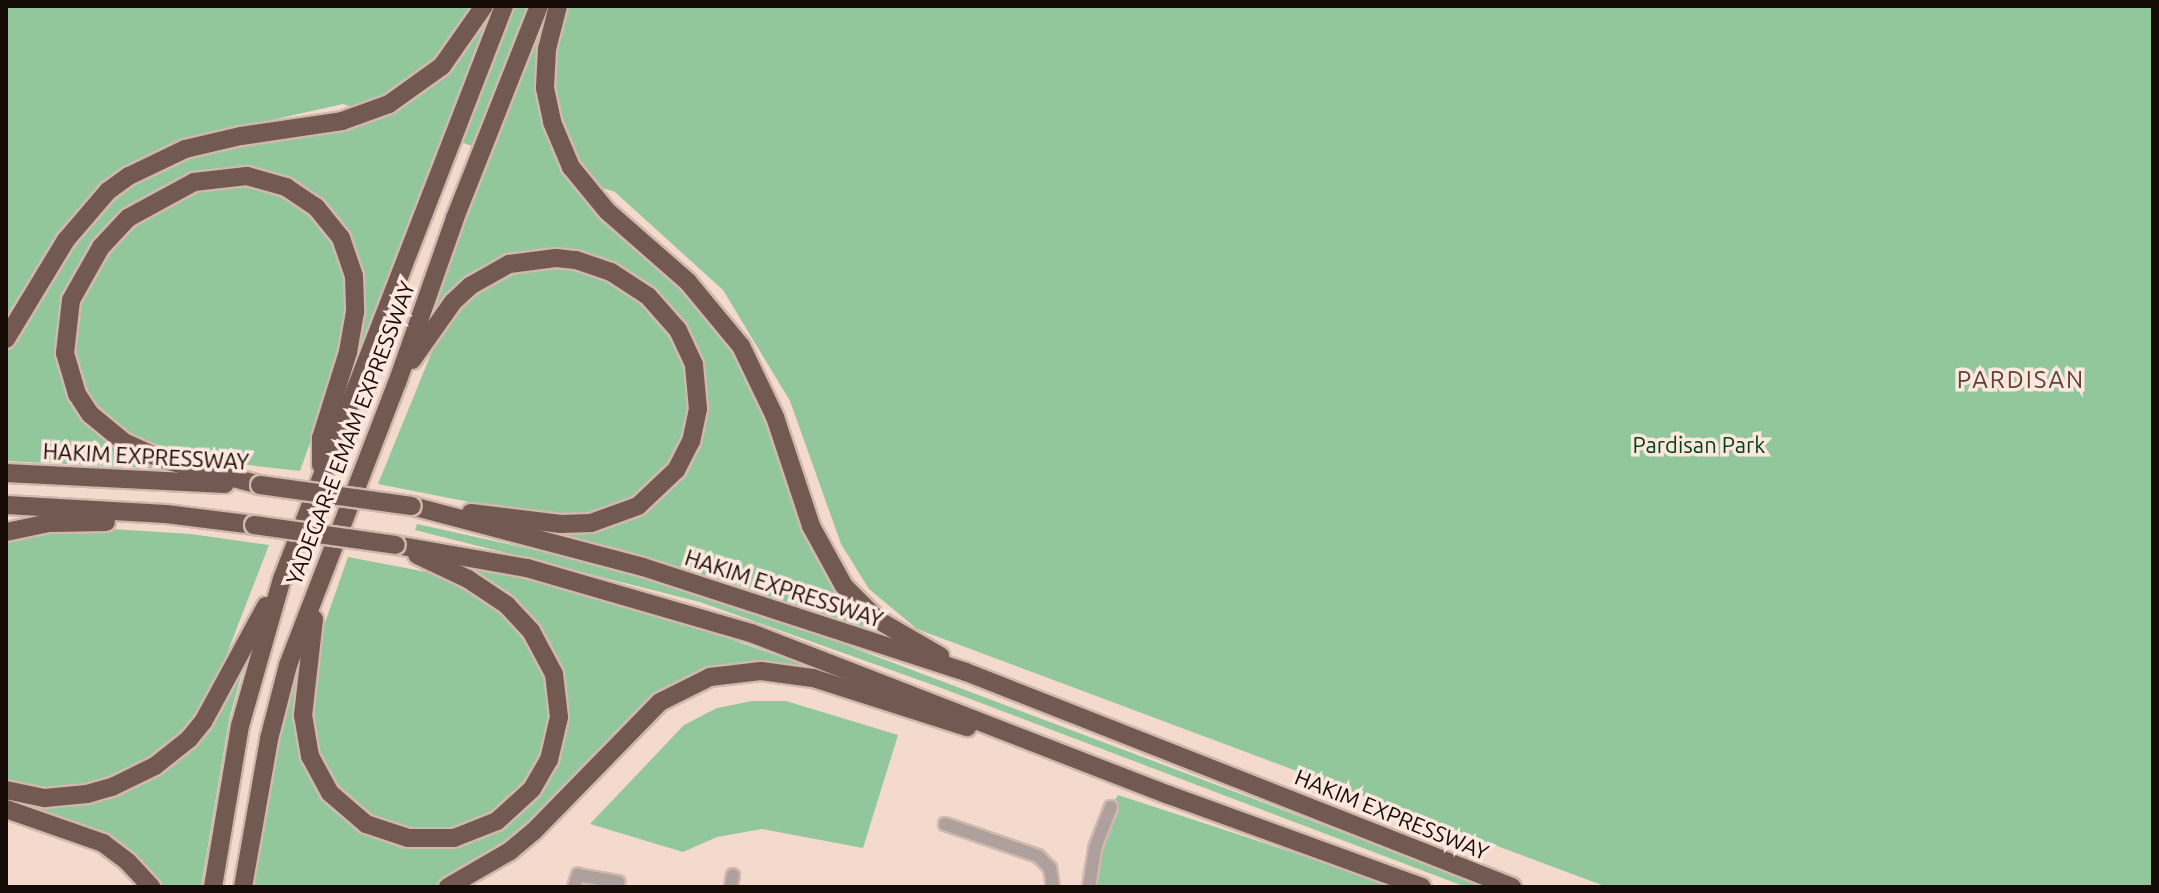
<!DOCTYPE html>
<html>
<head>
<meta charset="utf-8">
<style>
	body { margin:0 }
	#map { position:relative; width:2159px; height:893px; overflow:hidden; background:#f4d9cd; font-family:Ubuntu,sans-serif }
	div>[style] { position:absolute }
	.green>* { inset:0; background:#92c79c }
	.roads { filter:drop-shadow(2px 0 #d0b8ad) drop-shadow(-2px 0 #d0b8ad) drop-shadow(0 2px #d0b8ad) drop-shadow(0 -2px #d0b8ad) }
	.minor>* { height:12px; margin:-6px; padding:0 6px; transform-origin:6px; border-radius:6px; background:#ada09d }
	.highway>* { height:18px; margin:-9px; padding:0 9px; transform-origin:9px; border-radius:9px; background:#725952 }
	.bridges { filter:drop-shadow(2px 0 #d0b8ad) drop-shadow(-2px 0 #d0b8ad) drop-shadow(0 2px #d0b8ad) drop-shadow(0 -2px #d0b8ad) }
	.highway-bridge>* { height:18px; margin:-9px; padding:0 9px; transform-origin:9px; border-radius:9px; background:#725952 }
	span { translate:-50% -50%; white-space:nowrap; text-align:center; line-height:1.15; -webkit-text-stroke:7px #fde7de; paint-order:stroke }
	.street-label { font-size:22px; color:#150c08 }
	.park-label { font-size:22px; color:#004119 }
	.neighbourhood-label { font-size:24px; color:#584339; letter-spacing:2px }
	.frame { position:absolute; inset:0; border:8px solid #150c08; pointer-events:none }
</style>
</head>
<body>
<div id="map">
	<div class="green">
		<div style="clip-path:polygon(6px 6px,2153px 6px,2153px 887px,1607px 887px,917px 629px,869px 589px,841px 544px,790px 401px,723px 290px,615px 192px,570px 177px,585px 201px,693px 301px,732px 345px,761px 401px,801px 518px,823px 567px,838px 591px,885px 635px,652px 560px,506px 523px,595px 530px,617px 524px,654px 504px,681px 476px,704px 380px,631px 275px,515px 255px,422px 335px,492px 153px,444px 136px,326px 442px,360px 280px,291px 182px,182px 181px,137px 204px,91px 249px,69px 288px,59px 327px,58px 344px,90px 424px,118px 448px,165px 469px,6px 461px,6px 351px,86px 223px,126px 186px,192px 153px,378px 115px,343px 104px,191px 138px,132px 166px,106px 184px,79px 211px,6px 329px)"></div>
		<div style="clip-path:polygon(223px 185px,245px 185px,280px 193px,316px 217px,330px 236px,347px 278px,348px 317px,334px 375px,300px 471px,180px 457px,143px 444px,110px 424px,90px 400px,76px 372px,73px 353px,75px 311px,106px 251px,154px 209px,196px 191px)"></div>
		<div style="clip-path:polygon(545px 265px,577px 268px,606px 278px,639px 299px,680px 350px,687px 370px,691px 400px,687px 429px,668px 467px,629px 503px,586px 518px,515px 511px,378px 484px,440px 332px,470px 295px,512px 272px)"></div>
		<div style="clip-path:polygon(417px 524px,617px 568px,726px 603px,838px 642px,1487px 887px,1466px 887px,936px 686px,700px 602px,415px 530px)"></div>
		<div style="clip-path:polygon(81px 527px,191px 534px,269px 545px,209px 700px,169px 748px,130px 773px,83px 788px,56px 790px,20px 786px,6px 781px,6px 539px,25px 533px)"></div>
		<div style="clip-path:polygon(348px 557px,442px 575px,489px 599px,523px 632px,545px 674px,551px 713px,540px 763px,523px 788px,489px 817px,450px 831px,418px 832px,372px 818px,346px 799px,321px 765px,310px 722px,320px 637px)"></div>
		<div style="clip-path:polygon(448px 561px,556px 585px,651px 611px,891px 696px,835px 678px,694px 675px,659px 694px,509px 844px,433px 887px,254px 887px,277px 740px,303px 653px,294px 718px,303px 761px,310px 776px,320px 792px,407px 845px,450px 846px,484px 836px,512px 820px,542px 788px,556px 660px)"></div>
		<div style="clip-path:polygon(248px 651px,229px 720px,201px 887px,160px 887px,147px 870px,6px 803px,6px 798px,17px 801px,161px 770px)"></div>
		<div style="clip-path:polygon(752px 701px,786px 701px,898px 735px,863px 848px,762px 829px,717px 837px,683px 852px,590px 824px,684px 725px,717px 708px)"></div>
		<div style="clip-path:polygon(1118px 795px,1398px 887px,1087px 887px,1111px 807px)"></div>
	</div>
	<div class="roads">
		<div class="minor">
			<div style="left:945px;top:824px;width:98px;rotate:19deg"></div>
			<div style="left:1038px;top:856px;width:17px;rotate:45deg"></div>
			<div style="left:1050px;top:868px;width:19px;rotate:81deg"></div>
			<div style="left:574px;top:887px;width:13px;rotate:-72deg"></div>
			<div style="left:578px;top:875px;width:41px;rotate:9.9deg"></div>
			<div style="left:731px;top:887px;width:12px;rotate:-81deg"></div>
			<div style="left:1089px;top:887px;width:39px;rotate:-81deg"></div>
			<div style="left:1095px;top:848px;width:44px;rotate:-68.7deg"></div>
		</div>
		<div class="highway">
			<div style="left:558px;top:6px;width:44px;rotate:104.3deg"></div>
			<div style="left:547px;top:49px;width:39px;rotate:93deg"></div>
			<div style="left:545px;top:88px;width:35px;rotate:78deg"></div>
			<div style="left:552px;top:122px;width:49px;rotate:67.1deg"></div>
			<div style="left:571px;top:167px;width:57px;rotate:50.7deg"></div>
			<div style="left:607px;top:211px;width:108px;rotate:41.2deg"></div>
			<div style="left:688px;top:282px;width:83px;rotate:50.4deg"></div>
			<div style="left:741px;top:346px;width:79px;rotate:64.4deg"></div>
			<div style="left:775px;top:417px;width:115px;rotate:71.7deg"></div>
			<div style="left:811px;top:526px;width:68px;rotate:61.2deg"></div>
			<div style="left:844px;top:586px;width:48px;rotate:45deg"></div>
			<div style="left:878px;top:620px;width:72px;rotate:30.1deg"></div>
			<div style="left:6px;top:339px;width:116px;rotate:-58.8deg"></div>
			<div style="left:66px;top:240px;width:65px;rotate:-49.4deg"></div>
			<div style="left:108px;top:191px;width:26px;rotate:-36deg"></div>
			<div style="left:129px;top:176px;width:62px;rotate:-25.7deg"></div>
			<div style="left:185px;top:149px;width:57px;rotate:-13.1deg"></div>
			<div style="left:241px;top:136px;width:102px;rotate:-8.4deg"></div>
			<div style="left:342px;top:121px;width:50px;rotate:-19.9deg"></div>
			<div style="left:389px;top:104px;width:65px;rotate:-35.6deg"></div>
			<div style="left:442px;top:66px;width:73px;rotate:-55deg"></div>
			<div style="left:412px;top:360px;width:71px;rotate:-54.7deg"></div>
			<div style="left:453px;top:302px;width:23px;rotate:-43deg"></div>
			<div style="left:470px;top:286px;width:45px;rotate:-29.4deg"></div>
			<div style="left:509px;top:264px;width:47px;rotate:-7.3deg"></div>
			<div style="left:556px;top:258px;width:20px;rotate:6deg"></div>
			<div style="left:576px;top:260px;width:37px;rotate:19deg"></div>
			<div style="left:611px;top:272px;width:44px;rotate:33deg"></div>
			<div style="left:648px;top:296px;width:45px;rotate:48.6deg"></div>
			<div style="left:678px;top:330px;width:38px;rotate:65deg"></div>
			<div style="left:694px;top:365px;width:44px;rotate:84.8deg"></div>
			<div style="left:698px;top:409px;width:33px;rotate:102deg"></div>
			<div style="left:691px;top:441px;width:33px;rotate:117deg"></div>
			<div style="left:676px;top:470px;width:52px;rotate:136.5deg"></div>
			<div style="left:638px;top:506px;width:50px;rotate:160.1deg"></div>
			<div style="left:591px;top:523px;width:30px;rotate:178deg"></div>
			<div style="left:561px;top:524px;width:91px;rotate:-173deg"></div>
			<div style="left:6px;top:473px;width:219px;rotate:2.9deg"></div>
			<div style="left:260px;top:485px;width:102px;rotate:-165.3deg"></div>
			<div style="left:161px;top:459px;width:41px;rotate:-155.3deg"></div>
			<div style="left:124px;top:442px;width:44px;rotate:-140.5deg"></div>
			<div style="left:90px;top:414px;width:24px;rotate:-123deg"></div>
			<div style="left:77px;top:394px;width:43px;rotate:-106.3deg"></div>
			<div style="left:65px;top:353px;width:53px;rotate:-83.5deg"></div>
			<div style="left:71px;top:300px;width:61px;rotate:-60.5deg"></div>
			<div style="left:101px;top:247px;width:40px;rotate:-47deg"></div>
			<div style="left:128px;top:218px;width:75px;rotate:-28.6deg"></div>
			<div style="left:194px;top:182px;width:53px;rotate:-6.5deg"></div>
			<div style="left:247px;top:176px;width:41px;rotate:15.8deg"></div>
			<div style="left:286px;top:187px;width:36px;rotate:34deg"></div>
			<div style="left:316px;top:207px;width:40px;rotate:51deg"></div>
			<div style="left:341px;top:238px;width:40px;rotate:71.1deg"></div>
			<div style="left:354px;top:276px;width:36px;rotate:88deg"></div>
			<div style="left:355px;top:312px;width:41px;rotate:99.9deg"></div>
			<div style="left:348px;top:352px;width:90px;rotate:107.4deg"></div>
			<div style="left:321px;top:438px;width:27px;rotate:90deg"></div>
			<div style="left:6px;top:505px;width:160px;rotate:3.2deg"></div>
			<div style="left:166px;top:514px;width:89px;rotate:7.1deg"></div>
			<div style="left:412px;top:506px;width:239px;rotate:14.8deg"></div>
			<div style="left:643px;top:567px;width:340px;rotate:18deg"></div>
			<div style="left:966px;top:672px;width:587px;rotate:21.49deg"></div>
			<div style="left:6px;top:532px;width:44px;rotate:-11.8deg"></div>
			<div style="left:49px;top:523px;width:57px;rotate:-1deg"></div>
			<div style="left:396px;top:545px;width:133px;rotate:10deg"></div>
			<div style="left:527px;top:568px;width:233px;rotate:16.2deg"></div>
			<div style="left:751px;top:633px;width:448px;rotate:21.2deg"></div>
			<div style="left:1169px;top:795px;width:269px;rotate:20deg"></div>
			<div style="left:314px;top:619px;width:97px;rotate:96.5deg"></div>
			<div style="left:303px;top:715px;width:42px;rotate:80.3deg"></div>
			<div style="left:310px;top:756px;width:42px;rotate:61.6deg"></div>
			<div style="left:330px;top:793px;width:48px;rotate:40.7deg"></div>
			<div style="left:366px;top:824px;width:44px;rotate:18.4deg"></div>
			<div style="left:408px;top:838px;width:46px"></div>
			<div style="left:454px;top:838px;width:46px;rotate:-21.6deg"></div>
			<div style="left:497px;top:821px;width:47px;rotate:-42.4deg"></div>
			<div style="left:532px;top:789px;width:34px;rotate:-60deg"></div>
			<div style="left:549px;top:760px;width:44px;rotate:-76.9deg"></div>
			<div style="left:559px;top:717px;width:43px;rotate:-96.6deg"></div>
			<div style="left:554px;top:674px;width:49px;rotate:-118.1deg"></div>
			<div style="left:531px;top:631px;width:35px;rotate:-133deg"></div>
			<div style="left:507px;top:605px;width:47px;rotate:-146.3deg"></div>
			<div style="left:468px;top:579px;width:56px;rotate:-154.8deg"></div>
			<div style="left:6px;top:790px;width:40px;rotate:12deg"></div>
			<div style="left:45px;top:798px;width:42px;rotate:-5.4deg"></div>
			<div style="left:87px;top:794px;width:26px;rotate:-16deg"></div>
			<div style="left:112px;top:787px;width:48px;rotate:-26deg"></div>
			<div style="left:155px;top:766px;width:43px;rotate:-38.5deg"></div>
			<div style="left:189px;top:739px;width:22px;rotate:-51deg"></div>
			<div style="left:203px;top:722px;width:132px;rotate:-61.5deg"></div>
			<div style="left:6px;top:809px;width:103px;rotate:19.3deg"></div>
			<div style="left:103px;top:843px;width:31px;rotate:37deg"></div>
			<div style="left:128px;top:862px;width:34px;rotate:47deg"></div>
			<div style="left:213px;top:887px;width:163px;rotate:-80.5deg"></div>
			<div style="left:240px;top:726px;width:153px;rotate:-74.1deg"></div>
			<div style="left:282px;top:579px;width:615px;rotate:-68.82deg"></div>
			<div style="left:243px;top:887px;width:150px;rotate:-80deg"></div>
			<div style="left:269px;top:739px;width:76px;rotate:-75.6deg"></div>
			<div style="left:288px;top:665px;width:302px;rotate:-68.9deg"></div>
			<div style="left:397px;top:383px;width:175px;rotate:-70.6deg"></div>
			<div style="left:455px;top:218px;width:228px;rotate:-68.4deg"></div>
			<div style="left:448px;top:887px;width:72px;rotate:-30.1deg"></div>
			<div style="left:510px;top:851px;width:31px;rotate:-40deg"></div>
			<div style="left:534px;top:831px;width:180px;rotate:-45.7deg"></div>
			<div style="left:660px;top:702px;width:56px;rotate:-26.6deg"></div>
			<div style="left:710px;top:677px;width:51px;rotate:-6.7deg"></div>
			<div style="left:761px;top:671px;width:52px;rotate:7.7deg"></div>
			<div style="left:813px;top:678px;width:162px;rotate:17.7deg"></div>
		</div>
	</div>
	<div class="bridges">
		<div class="highway-bridge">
			<div style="left:260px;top:485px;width:153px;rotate:7.9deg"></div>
			<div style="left:254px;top:525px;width:143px;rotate:8deg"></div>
		</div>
	</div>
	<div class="street-label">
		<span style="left:350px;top:433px;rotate:-69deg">YADEGAR-E EMAM EXPRESSWAY</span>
		<span style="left:146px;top:456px;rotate:3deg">HAKIM EXPRESSWAY</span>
		<span style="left:784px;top:588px;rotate:18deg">HAKIM EXPRESSWAY</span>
		<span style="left:1392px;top:814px;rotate:22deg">HAKIM EXPRESSWAY</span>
	</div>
	<div class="park-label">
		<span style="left:1699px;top:445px">Pardisan Park</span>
	</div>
	<div class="neighbourhood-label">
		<span style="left:2021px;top:380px">PARDISAN</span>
	</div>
	<div class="frame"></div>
</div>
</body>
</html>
